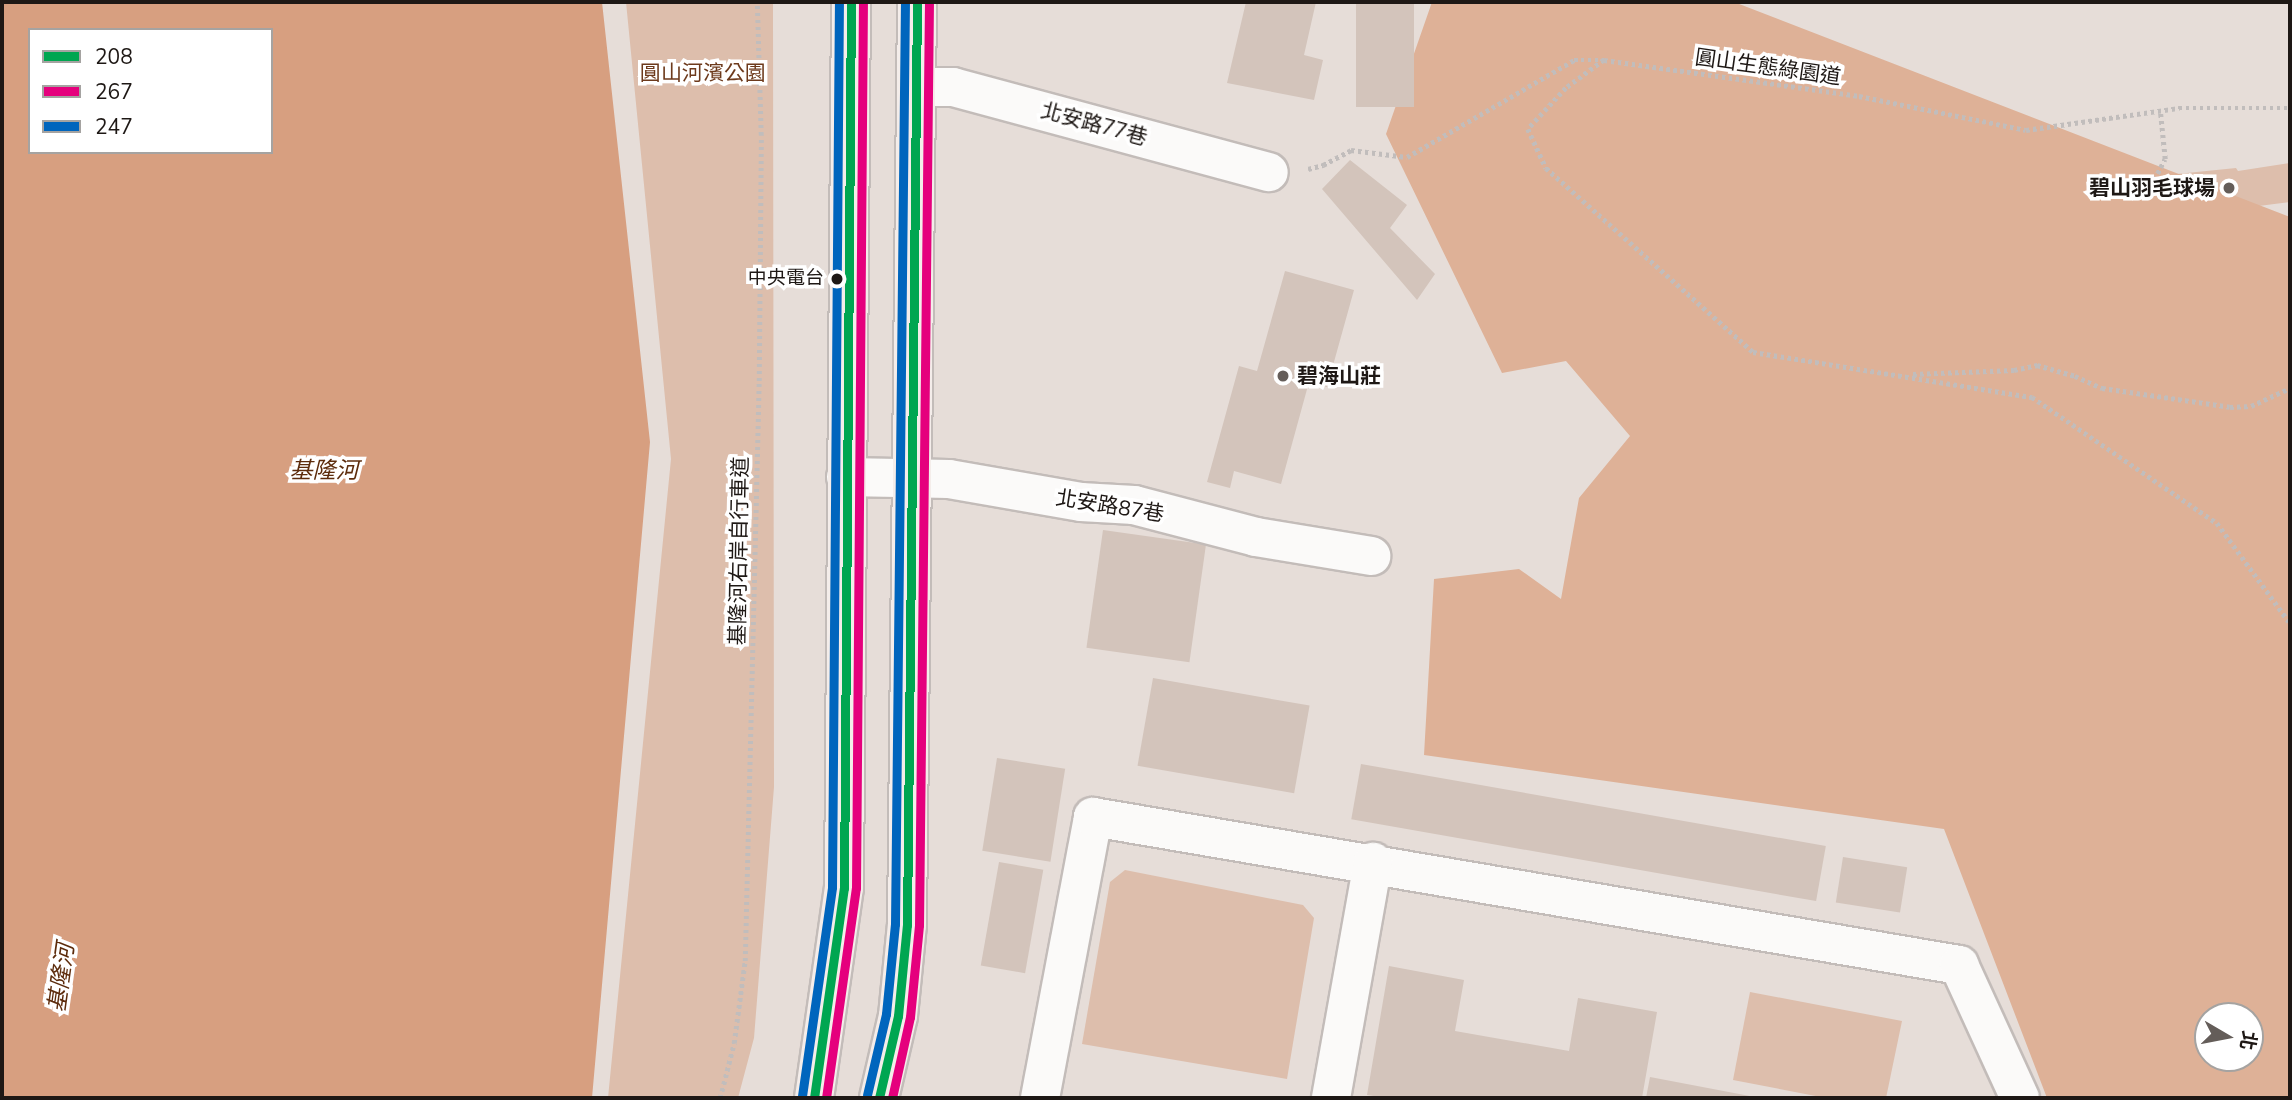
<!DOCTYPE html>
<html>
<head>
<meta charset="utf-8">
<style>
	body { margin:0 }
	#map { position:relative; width:2292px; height:1100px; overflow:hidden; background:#e6ddd8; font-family:"Nunito Sans","Noto Sans TC",sans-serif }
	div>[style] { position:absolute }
	.green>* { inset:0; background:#ddbeac }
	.forest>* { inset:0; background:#deb197 }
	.water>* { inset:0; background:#d79f80 }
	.building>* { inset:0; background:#d3c4bb; transform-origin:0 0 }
	.path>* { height:4.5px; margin-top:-2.25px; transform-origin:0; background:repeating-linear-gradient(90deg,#c1bdbc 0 3.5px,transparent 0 7px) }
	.roads { filter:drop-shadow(2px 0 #c3bcb9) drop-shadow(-2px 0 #c3bcb9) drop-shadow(0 2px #c3bcb9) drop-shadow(0 -2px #c3bcb9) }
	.minor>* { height:38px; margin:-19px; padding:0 19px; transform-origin:19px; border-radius:19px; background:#fbfaf9 }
	.major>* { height:38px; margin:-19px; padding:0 19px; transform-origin:19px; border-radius:19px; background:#f4edea }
	.bus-1>* { height:9px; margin:-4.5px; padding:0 4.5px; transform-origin:4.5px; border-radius:4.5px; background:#00a651 }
	.bus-2>* { height:9px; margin:-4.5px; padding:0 4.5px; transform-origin:4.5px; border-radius:4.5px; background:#e5007d }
	.bus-3>* { height:9px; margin:-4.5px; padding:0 4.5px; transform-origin:4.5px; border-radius:4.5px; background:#0065bd }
	.dots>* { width:19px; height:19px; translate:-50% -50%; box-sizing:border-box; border:4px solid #fff; border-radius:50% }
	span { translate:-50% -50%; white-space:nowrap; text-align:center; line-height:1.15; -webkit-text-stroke:7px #fff; paint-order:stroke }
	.bus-label { font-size:19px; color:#1e1815 }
	.right { translate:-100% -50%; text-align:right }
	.street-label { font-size:21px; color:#1e1815 }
	.park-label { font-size:21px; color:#6d3a1c }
	.poi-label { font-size:21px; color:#1e1815; font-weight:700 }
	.left { translate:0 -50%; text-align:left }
	.water-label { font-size:23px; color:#5d2c0c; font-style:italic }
	.frame { position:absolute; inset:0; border:4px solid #1e1815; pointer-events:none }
	.legend { position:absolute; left:28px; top:28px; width:245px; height:126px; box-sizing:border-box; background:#fff; border:2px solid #a5a3a1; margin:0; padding:9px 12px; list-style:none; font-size:21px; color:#1e1815 }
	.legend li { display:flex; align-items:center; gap:14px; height:35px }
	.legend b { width:35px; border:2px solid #a5a3a1 }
	.north { position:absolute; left:2194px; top:1002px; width:70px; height:70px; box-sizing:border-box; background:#fff; border:2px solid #a5a3a1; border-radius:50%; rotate:100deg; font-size:19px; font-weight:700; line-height:28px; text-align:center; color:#1e1815 }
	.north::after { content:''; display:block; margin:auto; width:24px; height:32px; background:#645d59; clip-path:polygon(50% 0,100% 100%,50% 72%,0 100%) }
</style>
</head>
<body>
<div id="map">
	<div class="green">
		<div style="clip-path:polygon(626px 2px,773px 2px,774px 787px,754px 1038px,738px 1098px,608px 1098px,671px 459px)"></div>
		<div style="clip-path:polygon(2290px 163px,2290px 202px,2243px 208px,2167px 175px,2236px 168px,2238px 171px)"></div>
		<div style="clip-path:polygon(1125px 870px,1303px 905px,1314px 918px,1287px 1079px,1082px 1044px,1110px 882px)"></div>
		<div style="clip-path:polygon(1750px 992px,1902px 1021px,1886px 1098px,1826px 1098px,1733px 1080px)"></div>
	</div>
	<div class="forest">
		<div style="clip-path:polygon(evenodd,1432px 2px,1734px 2px,2290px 217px,2290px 1098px,2047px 1098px,1944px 829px,1424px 755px,1434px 579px,1519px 569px,1561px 599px,1579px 498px,1630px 436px,1566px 361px,1502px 373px,1386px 134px,1432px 2px,2208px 1016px,2250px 1016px,2250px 1058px,2208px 1058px,2208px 1016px)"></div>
	</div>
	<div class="water">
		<div style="clip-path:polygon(evenodd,2px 2px,602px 2px,650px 442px,592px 1098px,2px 1098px,2px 2px,30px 30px,271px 30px,271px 152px,30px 152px,30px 30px)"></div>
	</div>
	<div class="building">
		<div style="clip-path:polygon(1246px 2px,1316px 2px,1304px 55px,1323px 60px,1314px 100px,1227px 83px)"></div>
		<div style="left:1356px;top:2px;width:58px;height:105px"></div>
		<div style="clip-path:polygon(1350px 160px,1407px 205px,1390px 228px,1435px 274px,1417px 300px,1322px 189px)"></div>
		<div style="clip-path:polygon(1285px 271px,1354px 290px,1327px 387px,1309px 382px,1281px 484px,1234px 471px,1230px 488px,1207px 482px,1239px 366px,1257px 371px)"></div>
		<div style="left:1103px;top:530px;width:104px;height:119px;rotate:8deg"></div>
		<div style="left:1153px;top:678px;width:159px;height:89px;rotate:10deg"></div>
		<div style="left:997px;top:758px;width:69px;height:94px;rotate:9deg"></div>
		<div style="left:1361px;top:764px;width:472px;height:56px;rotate:10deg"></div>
		<div style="left:1843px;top:857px;width:65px;height:46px;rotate:9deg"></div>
		<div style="left:999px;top:862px;width:45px;height:105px;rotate:10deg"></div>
		<div style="clip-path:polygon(1389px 966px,1464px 980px,1455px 1031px,1569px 1051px,1578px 998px,1657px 1012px,1642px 1098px,1387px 1098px,1367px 1095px)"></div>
		<div style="clip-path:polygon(1650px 1077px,1755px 1097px,1755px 1098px,1646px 1098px)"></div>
	</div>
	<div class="path">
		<div style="left:1604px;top:60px;width:47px;rotate:143.6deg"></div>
		<div style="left:1566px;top:88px;width:56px;rotate:132.8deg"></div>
		<div style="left:1528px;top:129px;width:43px;rotate:65.2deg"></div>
		<div style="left:1546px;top:168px;width:277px;rotate:41.6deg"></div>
		<div style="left:1753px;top:352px;width:283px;rotate:9.2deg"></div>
		<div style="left:2032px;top:397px;width:224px;rotate:34.3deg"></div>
		<div style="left:2217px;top:523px;width:124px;rotate:53.9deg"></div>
		<div style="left:1308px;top:169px;width:16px;rotate:-15deg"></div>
		<div style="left:1323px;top:165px;width:32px;rotate:-28deg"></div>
		<div style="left:1351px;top:150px;width:56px;rotate:7.1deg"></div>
		<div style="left:1407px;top:157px;width:193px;rotate:-30.1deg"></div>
		<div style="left:1574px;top:60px;width:30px"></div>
		<div style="left:1604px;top:60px;width:258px;rotate:8deg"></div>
		<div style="left:1859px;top:96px;width:170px;rotate:11.5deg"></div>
		<div style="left:2026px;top:130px;width:155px;rotate:-8.2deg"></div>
		<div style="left:2179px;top:108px;width:111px"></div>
		<div style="left:2151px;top:186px;width:30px;rotate:-63deg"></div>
		<div style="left:2165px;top:159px;width:49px;rotate:-95.8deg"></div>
		<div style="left:1913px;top:374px;width:101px;rotate:-2.3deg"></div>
		<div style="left:2014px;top:370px;width:24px;rotate:-12deg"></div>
		<div style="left:2037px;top:365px;width:40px;rotate:16deg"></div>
		<div style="left:2075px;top:376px;width:30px;rotate:24deg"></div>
		<div style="left:2102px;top:388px;width:129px;rotate:8.4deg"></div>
		<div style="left:2230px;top:407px;width:21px;rotate:-3deg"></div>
		<div style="left:2251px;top:406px;width:43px;rotate:-24.8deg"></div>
		<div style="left:720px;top:1098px;width:57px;rotate:-75.7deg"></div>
		<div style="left:734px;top:1043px;width:83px;rotate:-82.4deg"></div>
		<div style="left:745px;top:961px;width:580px;rotate:-88.62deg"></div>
		<div style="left:759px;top:381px;width:246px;rotate:-89.5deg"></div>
		<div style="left:761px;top:135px;width:133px;rotate:-91.7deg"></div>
	</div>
	<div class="roads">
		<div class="minor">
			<div style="left:918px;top:87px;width:35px"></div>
			<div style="left:953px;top:87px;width:327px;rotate:15.1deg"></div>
			<div style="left:846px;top:477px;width:103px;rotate:1.1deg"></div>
			<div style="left:949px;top:479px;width:134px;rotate:9.9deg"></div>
			<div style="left:1081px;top:502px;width:53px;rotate:3.2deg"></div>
			<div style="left:1134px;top:505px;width:126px;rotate:14.7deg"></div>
			<div style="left:1256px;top:537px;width:117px;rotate:9.4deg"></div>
			<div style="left:1040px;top:1098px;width:286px;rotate:-79.3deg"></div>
			<div style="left:1093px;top:817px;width:879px;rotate:9.7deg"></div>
			<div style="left:1959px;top:965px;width:146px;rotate:65.4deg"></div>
			<div style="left:1331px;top:1098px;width:240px;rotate:-79.9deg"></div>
		</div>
		<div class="major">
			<div style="left:814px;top:1098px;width:212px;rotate:-81.9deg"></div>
			<div style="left:844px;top:888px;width:886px;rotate:-89.55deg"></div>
			<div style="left:879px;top:1098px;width:84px;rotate:-77deg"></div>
			<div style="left:898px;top:1016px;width:91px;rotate:-84.4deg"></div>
			<div style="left:907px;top:925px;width:923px;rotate:-89.38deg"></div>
		</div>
	</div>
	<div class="bus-1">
		<div style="left:814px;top:1098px;width:212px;rotate:-81.9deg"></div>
		<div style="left:844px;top:888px;width:886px;rotate:-89.55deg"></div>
		<div style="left:879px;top:1098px;width:84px;rotate:-77deg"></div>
		<div style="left:898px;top:1016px;width:91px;rotate:-84.4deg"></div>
		<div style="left:907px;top:925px;width:923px;rotate:-89.38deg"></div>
	</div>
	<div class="bus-2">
		<div style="left:826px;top:1098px;width:212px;rotate:-81.9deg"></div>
		<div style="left:856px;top:888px;width:886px;rotate:-89.55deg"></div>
		<div style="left:892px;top:1098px;width:83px;rotate:-77.5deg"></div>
		<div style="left:910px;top:1017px;width:92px;rotate:-84.4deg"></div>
		<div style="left:919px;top:925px;width:923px;rotate:-89.38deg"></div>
	</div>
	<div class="bus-3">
		<div style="left:867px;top:1095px;width:83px;rotate:-76.8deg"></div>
		<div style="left:886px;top:1014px;width:90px;rotate:-84.3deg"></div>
		<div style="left:895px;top:924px;width:922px;rotate:-89.38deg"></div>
		<div style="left:802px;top:1096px;width:211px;rotate:-81.8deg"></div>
		<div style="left:832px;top:887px;width:885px;rotate:-89.55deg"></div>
	</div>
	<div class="dots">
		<div style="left:2229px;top:188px;background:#645d59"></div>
		<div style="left:837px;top:279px;background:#1e1815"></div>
		<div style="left:1283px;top:376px;background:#645d59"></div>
	</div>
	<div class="bus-label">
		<span class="right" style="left:824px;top:279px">中央電台</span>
	</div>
	<div class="street-label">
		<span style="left:1768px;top:67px;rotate:8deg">圓山生態綠園道</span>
		<span style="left:1094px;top:124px;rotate:15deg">北安路77巷</span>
		<span style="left:1110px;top:506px;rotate:9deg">北安路87巷</span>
		<span style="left:739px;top:551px;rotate:-89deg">基隆河右岸自行車道</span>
	</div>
	<div class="park-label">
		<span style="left:703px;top:73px">圓山河濱公園</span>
	</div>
	<div class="poi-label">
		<span class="right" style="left:2215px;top:188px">碧山羽毛球場</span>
		<span class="left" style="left:1297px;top:376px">碧海山莊</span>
	</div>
	<div class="water-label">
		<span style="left:324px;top:471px">基隆河</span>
		<span style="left:62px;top:978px;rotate:-82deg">基隆河</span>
	</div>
	<div class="frame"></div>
	<ul class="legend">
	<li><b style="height:9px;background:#00a651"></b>208</li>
	<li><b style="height:9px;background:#e5007d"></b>267</li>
	<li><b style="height:9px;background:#0065bd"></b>247</li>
	</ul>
	<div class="north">北</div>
</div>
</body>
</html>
